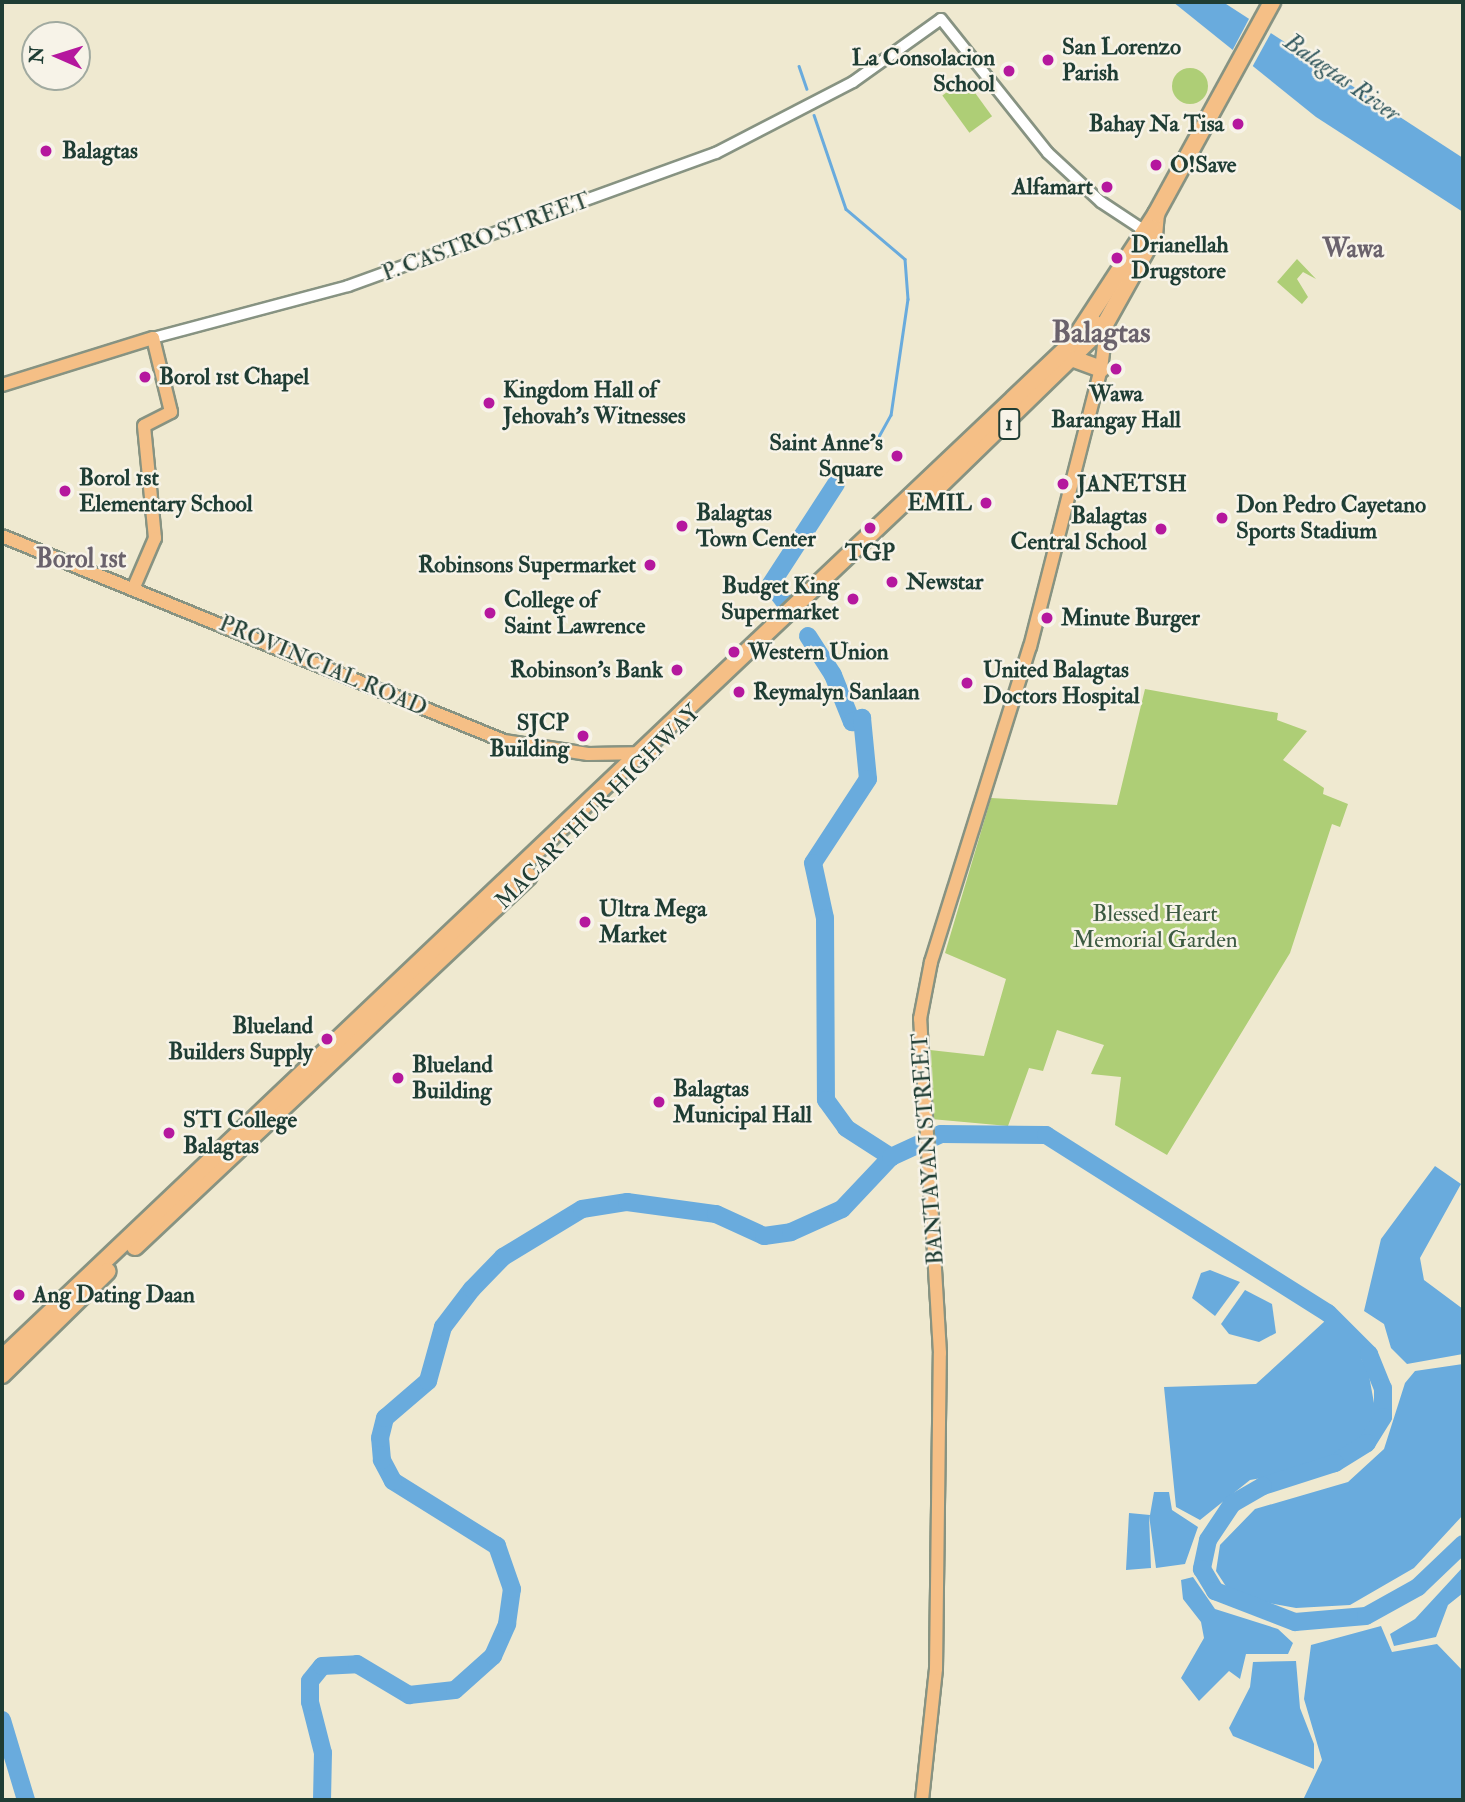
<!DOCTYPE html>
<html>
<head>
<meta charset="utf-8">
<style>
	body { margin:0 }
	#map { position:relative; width:1465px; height:1802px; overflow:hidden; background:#efe9d0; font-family:"IM FELL Double Pica",serif }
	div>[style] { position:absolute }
	.green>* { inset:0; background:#aece76; transform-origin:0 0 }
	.round { border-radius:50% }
	.water>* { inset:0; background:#69abdd }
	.pier>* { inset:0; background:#efe9d0 }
	.stream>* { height:2.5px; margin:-1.25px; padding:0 1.25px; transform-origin:1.25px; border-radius:1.25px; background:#69abdd }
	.river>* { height:18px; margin:-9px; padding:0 9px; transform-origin:9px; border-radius:9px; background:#69abdd }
	.roads { filter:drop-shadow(2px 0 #879382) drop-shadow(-2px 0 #879382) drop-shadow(0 2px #879382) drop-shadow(0 -2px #879382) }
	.minor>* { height:10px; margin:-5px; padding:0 5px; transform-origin:5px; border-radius:5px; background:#fff }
	.major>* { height:12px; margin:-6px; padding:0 6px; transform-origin:6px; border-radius:6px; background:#f5bf86 }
	.highway>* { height:16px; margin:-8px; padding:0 8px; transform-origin:8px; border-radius:8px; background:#f5bf86 }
	.dots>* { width:19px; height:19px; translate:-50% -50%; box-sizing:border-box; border:4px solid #f7f3e8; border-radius:50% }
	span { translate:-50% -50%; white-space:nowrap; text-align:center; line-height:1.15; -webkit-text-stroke:5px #f7f3e8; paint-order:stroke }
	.shield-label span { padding:2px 5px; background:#f7f3e8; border:2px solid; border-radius:5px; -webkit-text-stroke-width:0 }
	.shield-label { font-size:21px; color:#1f3d34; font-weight:700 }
	.poi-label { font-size:23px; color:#1f3d34; font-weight:700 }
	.left { translate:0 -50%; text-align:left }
	.right { translate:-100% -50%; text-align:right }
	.street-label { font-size:23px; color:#1f3d34 }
	.park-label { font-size:23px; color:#3c5a41 }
	.water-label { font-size:24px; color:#32585e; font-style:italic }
	.quarter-label { font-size:26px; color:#6a626c; font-weight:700 }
	.district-label { font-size:30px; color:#6a626c; font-weight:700 }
	.frame { position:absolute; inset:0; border:4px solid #1f3d34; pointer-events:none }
	.north { position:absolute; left:21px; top:21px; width:70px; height:70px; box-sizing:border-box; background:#f7f3e8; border:2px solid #a1aaa0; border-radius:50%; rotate:273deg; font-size:19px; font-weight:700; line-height:28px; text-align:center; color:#1f3d34 }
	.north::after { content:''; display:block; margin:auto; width:24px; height:32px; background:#b5179e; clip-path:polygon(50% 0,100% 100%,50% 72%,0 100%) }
</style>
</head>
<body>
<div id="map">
	<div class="green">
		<div class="round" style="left:1172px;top:68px;width:36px;height:36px"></div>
		<div style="left:965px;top:79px;width:46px;height:28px;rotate:54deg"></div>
		<div style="clip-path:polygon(1297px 259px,1316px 279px,1303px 272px,1297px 279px,1308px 297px,1302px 304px,1277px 282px)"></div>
		<div style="clip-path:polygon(1145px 689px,1278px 713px,1277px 720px,1307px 731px,1283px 760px,1324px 788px,1323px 794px,1348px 804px,1340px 827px,1332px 824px,1290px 953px,1167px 1155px,1115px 1125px,1121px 1077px,1091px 1074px,1104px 1045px,1057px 1030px,1043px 1071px,1029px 1068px,1008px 1126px,931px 1119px,930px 1050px,984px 1056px,1006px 979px,945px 953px,991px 798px,1117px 805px)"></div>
	</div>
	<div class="water">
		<div style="clip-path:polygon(1173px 2px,1223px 2px,1463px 158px,1463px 212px,1316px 117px)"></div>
		<div style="clip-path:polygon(1435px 1166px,1461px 1184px,1420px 1258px,1424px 1280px,1463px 1309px,1463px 1354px,1407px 1364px,1391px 1348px,1384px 1324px,1364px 1311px,1381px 1239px)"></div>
		<div style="clip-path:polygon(1210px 1270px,1240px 1282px,1215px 1316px,1192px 1298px,1201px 1273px)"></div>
		<div style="clip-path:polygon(1245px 1290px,1272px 1304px,1276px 1333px,1259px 1342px,1229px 1334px,1221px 1324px)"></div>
		<div style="clip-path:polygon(1325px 1321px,1352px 1343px,1368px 1370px,1376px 1414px,1360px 1442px,1296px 1472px,1250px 1480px,1200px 1520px,1176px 1507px,1164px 1387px,1256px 1384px)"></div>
		<div style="clip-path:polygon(1463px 1364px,1463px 1515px,1414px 1568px,1350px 1605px,1296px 1608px,1247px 1599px,1227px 1588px,1216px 1571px,1220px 1545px,1255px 1509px,1348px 1482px,1384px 1449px,1405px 1383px,1415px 1371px)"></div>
		<div style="clip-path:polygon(1154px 1492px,1169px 1492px,1172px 1510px,1198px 1527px,1185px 1564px,1156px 1568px,1149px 1515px,1151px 1568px,1126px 1570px,1129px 1513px,1150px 1515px)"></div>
		<div style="clip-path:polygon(1463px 1567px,1463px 1593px,1448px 1605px,1436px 1637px,1394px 1646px,1390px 1634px,1415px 1619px)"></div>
		<div style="clip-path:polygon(1193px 1577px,1215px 1609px,1278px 1629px,1293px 1643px,1288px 1654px,1246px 1654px,1240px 1679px,1229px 1671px,1199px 1701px,1181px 1678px,1204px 1638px,1201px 1622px,1183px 1599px,1181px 1580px)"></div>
		<div style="clip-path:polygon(1381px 1626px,1392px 1652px,1437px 1644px,1463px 1671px,1463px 1800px,1303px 1800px,1322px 1760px,1304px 1699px,1311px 1645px)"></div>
		<div style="clip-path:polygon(1296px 1661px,1300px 1708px,1314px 1744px,1314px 1769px,1233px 1736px,1229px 1728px,1250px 1687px,1253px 1662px)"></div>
	</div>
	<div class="pier">
		<div style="clip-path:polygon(1250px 17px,1272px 31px,1250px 71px,1230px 55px)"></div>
	</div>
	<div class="stream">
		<div style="left:799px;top:66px;width:24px;rotate:71deg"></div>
		<div style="left:814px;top:115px;width:99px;rotate:71.2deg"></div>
		<div style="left:846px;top:209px;width:77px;rotate:40.3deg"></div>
		<div style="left:905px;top:259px;width:40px;rotate:85.7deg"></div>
		<div style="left:908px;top:299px;width:117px;rotate:98.3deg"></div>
		<div style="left:891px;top:415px;width:29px;rotate:119deg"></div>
	</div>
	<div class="river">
		<div style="left:787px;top:605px;width:26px;rotate:-127deg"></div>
		<div style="left:771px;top:584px;width:119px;rotate:-57deg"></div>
		<div style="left:808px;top:636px;width:46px;rotate:57.3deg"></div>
		<div style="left:833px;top:675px;width:51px;rotate:68deg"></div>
		<div style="left:852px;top:722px;width:11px;rotate:-22deg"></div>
		<div style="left:862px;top:718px;width:61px;rotate:84.4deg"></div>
		<div style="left:868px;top:779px;width:100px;rotate:123.2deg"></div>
		<div style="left:813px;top:863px;width:56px;rotate:77.7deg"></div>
		<div style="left:825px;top:918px;width:182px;rotate:89.7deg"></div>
		<div style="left:826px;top:1100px;width:34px;rotate:54deg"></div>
		<div style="left:846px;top:1128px;width:54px;rotate:32.8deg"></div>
		<div style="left:2px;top:1720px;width:84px;rotate:73.3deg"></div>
		<div style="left:322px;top:1800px;width:47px;rotate:-88.8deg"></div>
		<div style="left:323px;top:1753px;width:53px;rotate:-104.3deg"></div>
		<div style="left:310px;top:1702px;width:21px;rotate:-90deg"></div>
		<div style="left:310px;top:1681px;width:19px;rotate:-51deg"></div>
		<div style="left:322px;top:1666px;width:35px;rotate:-3deg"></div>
		<div style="left:357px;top:1664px;width:61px;rotate:30.8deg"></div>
		<div style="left:409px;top:1695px;width:46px;rotate:-6.2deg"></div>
		<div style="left:455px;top:1690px;width:51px;rotate:-41.8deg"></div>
		<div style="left:493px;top:1656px;width:35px;rotate:-66deg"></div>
		<div style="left:507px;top:1624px;width:35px;rotate:-82deg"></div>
		<div style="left:512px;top:1589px;width:46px;rotate:-109.2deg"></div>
		<div style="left:497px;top:1546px;width:123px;rotate:-148deg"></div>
		<div style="left:393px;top:1481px;width:24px;rotate:-118deg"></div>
		<div style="left:382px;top:1460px;width:22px;rotate:-95deg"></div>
		<div style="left:380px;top:1438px;width:21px;rotate:-76deg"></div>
		<div style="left:385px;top:1418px;width:57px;rotate:-40.7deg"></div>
		<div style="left:428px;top:1381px;width:56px;rotate:-74.5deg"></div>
		<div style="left:443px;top:1327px;width:48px;rotate:-52.7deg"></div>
		<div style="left:472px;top:1289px;width:45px;rotate:-45.9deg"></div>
		<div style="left:503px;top:1257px;width:92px;rotate:-31.3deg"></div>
		<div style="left:582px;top:1209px;width:46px;rotate:-8.8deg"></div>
		<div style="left:627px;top:1202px;width:90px;rotate:7.7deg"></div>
		<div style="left:716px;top:1214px;width:53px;rotate:24.6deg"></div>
		<div style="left:764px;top:1236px;width:27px;rotate:-8deg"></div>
		<div style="left:791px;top:1232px;width:56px;rotate:-24.3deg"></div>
		<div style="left:842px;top:1209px;width:71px;rotate:-46.7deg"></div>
		<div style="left:891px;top:1157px;width:55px;rotate:-24.7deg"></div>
		<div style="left:941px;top:1134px;width:105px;rotate:0.5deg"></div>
		<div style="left:1046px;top:1135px;width:333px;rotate:32.3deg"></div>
		<div style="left:1328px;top:1313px;width:58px;rotate:45deg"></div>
		<div style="left:1369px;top:1354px;width:37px;rotate:68deg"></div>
		<div style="left:1383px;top:1388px;width:29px;rotate:90deg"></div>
		<div style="left:1383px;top:1417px;width:31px;rotate:122deg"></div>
		<div style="left:1367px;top:1443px;width:38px;rotate:148deg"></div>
		<div style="left:1335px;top:1463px;width:76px;rotate:162.3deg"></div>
		<div style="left:1263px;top:1486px;width:36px;rotate:150deg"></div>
		<div style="left:1232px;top:1504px;width:43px;rotate:123.7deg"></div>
		<div style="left:1208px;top:1540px;width:30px;rotate:102deg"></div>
		<div style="left:1202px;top:1569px;width:26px;rotate:59deg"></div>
		<div style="left:1215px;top:1591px;width:86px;rotate:21.2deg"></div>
		<div style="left:1295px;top:1622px;width:71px;rotate:-4.8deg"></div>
		<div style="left:1366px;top:1616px;width:60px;rotate:-29.1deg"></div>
		<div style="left:1418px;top:1587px;width:62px;rotate:-43.7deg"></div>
	</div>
	<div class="roads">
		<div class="minor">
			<div style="left:153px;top:338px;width:202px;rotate:-14.9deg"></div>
			<div style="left:348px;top:286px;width:391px;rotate:-19.9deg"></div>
			<div style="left:716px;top:153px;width:154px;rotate:-27.4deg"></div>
			<div style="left:853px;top:82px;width:108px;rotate:-35.6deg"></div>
			<div style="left:941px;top:19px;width:171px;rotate:51.4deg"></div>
			<div style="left:1048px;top:153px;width:72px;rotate:42.8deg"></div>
			<div style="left:1101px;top:202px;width:56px;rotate:33.4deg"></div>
		</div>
		<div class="major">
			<div style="left:2px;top:385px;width:158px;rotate:-17.3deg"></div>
			<div style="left:153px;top:338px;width:76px;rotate:76.3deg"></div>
			<div style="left:171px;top:412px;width:30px;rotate:153deg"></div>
			<div style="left:144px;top:426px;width:113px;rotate:84.4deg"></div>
			<div style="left:155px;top:538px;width:53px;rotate:113.2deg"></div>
			<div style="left:2px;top:536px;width:542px;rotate:22.21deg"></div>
			<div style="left:504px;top:741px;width:85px;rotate:8.8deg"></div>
			<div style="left:588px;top:754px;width:65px;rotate:-0.9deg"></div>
			<div style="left:922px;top:1800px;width:132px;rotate:-83.9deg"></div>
			<div style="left:936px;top:1669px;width:316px;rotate:-89.3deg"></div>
			<div style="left:940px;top:1353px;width:335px;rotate:-93.4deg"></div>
			<div style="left:920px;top:1019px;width:58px;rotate:-79.1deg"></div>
			<div style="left:931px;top:962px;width:330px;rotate:-72.6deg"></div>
			<div style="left:1030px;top:647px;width:287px;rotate:-75.7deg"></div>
			<div style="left:1101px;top:369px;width:40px;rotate:-82.9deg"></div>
			<div style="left:1106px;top:329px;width:16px;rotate:-145deg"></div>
		</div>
		<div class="highway">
			<div style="left:1074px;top:359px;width:29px;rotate:20deg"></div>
			<div style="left:926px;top:499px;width:248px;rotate:-44.2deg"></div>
			<div style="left:1104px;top:326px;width:103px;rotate:-60.9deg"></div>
			<div style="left:1154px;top:236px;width:22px;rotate:-85deg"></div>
			<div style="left:135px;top:1247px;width:541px;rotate:-43.28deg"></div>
			<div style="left:2px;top:1358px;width:1475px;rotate:-43.49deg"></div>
			<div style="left:1072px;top:343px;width:154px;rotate:-56.9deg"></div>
			<div style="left:1156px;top:214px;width:242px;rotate:-61.3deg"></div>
			<div style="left:2px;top:1375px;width:148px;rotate:-44.5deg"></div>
		</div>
	</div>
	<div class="dots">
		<div style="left:1048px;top:60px;background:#b5179e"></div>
		<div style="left:1009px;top:71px;background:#b5179e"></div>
		<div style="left:1238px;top:124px;background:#b5179e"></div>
		<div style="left:46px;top:151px;background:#b5179e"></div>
		<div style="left:1156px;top:165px;background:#b5179e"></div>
		<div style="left:1107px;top:187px;background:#b5179e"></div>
		<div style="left:1117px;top:258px;background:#b5179e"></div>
		<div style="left:1116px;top:369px;background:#b5179e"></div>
		<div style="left:145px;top:377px;background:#b5179e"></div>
		<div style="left:489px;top:403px;background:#b5179e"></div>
		<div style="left:897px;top:456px;background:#b5179e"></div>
		<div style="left:1063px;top:484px;background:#b5179e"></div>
		<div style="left:65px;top:491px;background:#b5179e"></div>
		<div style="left:986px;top:503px;background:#b5179e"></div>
		<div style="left:1222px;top:518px;background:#b5179e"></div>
		<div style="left:682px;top:526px;background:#b5179e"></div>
		<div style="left:870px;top:528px;background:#b5179e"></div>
		<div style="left:1161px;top:529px;background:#b5179e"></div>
		<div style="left:650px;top:565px;background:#b5179e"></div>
		<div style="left:892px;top:582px;background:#b5179e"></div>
		<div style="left:853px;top:599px;background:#b5179e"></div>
		<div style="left:490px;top:613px;background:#b5179e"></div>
		<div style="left:1047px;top:618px;background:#b5179e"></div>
		<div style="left:734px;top:652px;background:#b5179e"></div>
		<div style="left:677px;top:670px;background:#b5179e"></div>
		<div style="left:967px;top:683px;background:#b5179e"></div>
		<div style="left:739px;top:692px;background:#b5179e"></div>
		<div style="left:583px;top:736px;background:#b5179e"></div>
		<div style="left:585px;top:922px;background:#b5179e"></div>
		<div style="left:327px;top:1039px;background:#b5179e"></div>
		<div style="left:398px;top:1078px;background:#b5179e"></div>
		<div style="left:659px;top:1102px;background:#b5179e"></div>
		<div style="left:169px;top:1133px;background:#b5179e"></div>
		<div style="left:19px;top:1295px;background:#b5179e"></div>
	</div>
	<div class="shield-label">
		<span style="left:1009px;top:424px">1</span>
	</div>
	<div class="poi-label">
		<span class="left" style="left:1062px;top:60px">San Lorenzo<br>Parish</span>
		<span class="right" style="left:995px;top:71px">La Consolacion<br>School</span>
		<span class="right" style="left:1224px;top:124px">Bahay Na Tisa</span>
		<span class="left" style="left:62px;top:151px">Balagtas</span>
		<span class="left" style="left:1170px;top:165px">O!Save</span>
		<span class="right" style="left:1093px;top:187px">Alfamart</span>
		<span class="left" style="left:1131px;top:258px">Drianellah<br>Drugstore</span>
		<span class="left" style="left:159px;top:377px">Borol 1st Chapel</span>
		<span class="left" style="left:503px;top:403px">Kingdom Hall of<br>Jehovah's Witnesses</span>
		<span style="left:1116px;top:407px">Wawa<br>Barangay Hall</span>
		<span class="right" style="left:883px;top:456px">Saint Anne’s<br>Square</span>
		<span class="left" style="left:79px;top:491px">Borol 1st<br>Elementary School</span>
		<span class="left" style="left:1077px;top:484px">JANETSH</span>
		<span class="right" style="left:972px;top:503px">EMIL</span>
		<span class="left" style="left:1236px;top:518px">Don Pedro Cayetano<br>Sports Stadium</span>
		<span class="left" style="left:696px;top:526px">Balagtas<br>Town Center</span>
		<span class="right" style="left:1147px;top:529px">Balagtas<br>Central School</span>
		<span style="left:870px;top:553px">TGP</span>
		<span class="right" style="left:636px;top:565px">Robinsons Supermarket</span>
		<span class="left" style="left:906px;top:582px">Newstar</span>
		<span class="right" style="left:839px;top:599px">Budget King<br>Supermarket</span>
		<span class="left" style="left:504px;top:613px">College of<br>Saint Lawrence</span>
		<span class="left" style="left:1061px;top:618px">Minute Burger</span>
		<span class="left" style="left:748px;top:652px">Western Union</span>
		<span class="right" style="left:663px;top:670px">Robinson’s Bank</span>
		<span class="left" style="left:983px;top:683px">United Balagtas<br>Doctors Hospital</span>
		<span class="left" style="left:753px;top:692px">Reymalyn Sanlaan</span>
		<span class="right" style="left:569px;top:736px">SJCP<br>Building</span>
		<span class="left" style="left:599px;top:922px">Ultra Mega<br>Market</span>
		<span class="right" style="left:313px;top:1039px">Blueland<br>Builders Supply</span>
		<span class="left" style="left:412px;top:1078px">Blueland<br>Building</span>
		<span class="left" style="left:673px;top:1102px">Balagtas<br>Municipal Hall</span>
		<span class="left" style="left:183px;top:1133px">STI College<br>Balagtas</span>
		<span class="left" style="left:33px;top:1295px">Ang Dating Daan</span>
	</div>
	<div class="street-label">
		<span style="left:486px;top:237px;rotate:-20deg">P. CASTRO STREET</span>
		<span style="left:323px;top:666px;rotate:23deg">PROVINCIAL ROAD</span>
		<span style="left:598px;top:807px;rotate:-45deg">MACARTHUR HIGHWAY</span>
		<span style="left:928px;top:1149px;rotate:-94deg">BANTAYAN STREET</span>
	</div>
	<div class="park-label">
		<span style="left:1155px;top:927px">Blessed Heart<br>Memorial Garden</span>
	</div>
	<div class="water-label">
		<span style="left:1342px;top:78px;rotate:35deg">Balagtas River</span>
	</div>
	<div class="quarter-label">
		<span style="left:1353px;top:250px">Wawa</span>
		<span style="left:81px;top:560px">Borol 1st</span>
	</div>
	<div class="district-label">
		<span style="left:1101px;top:333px">Balagtas</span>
	</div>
	<div class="frame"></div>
	<div class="north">N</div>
</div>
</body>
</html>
